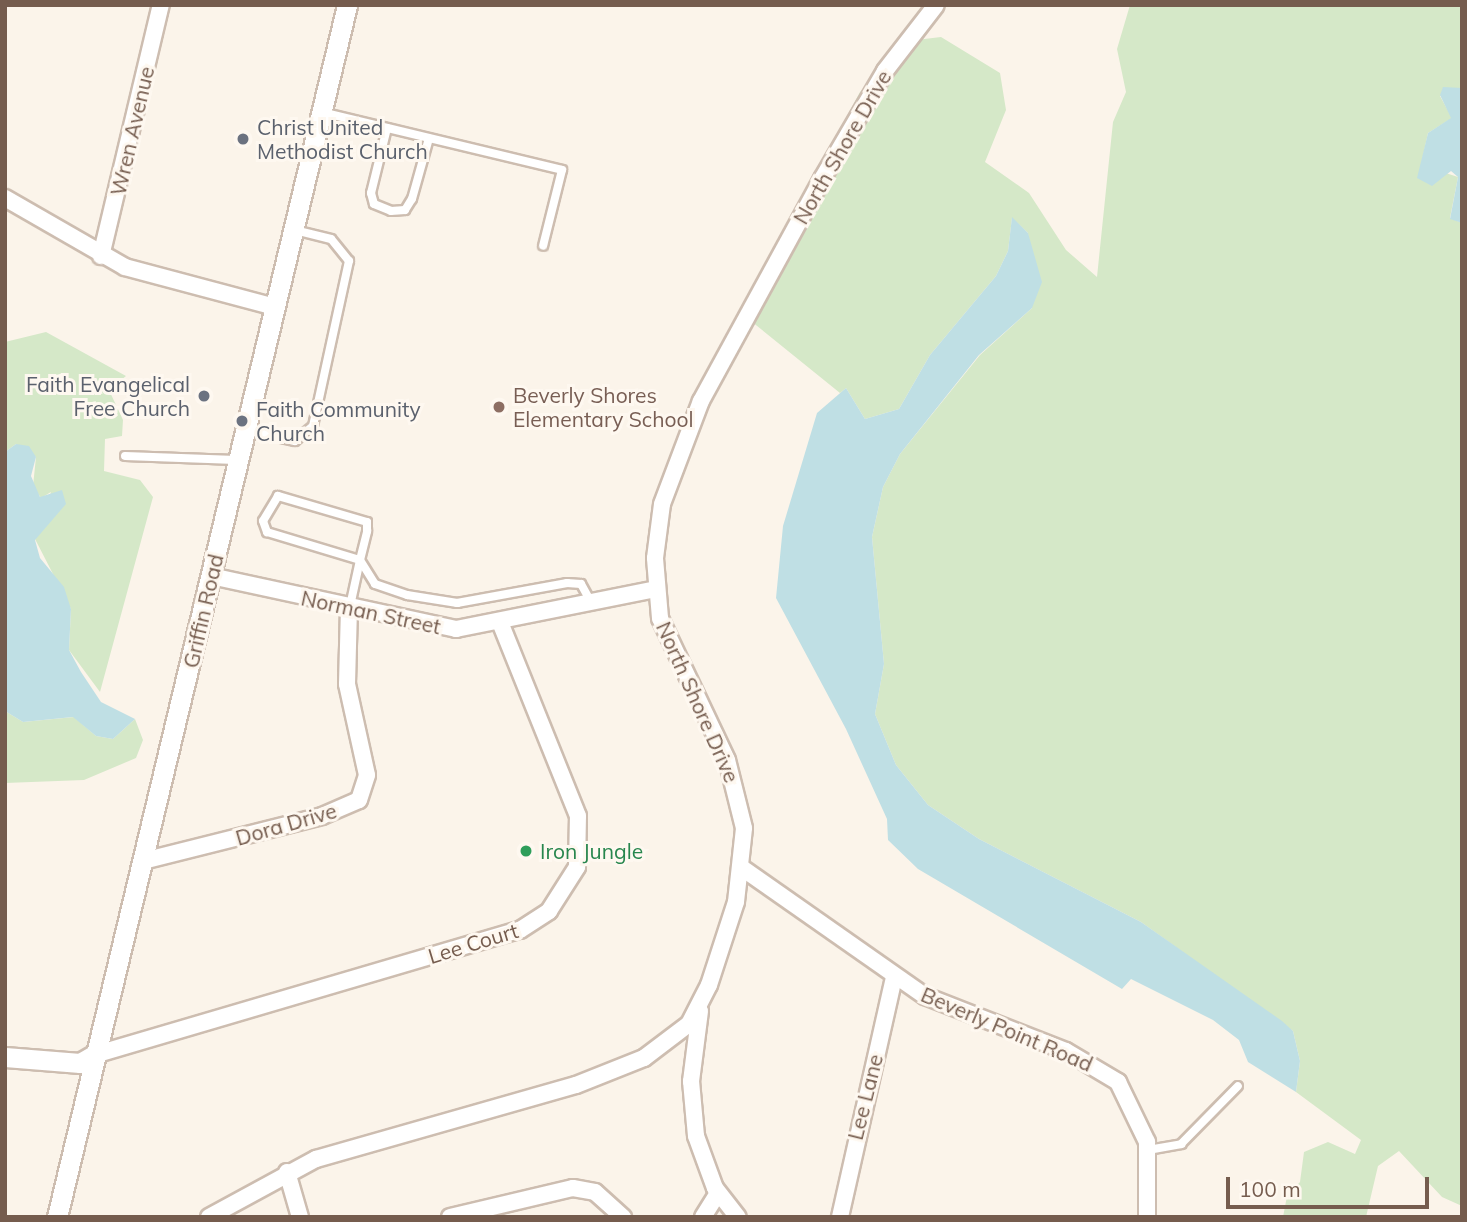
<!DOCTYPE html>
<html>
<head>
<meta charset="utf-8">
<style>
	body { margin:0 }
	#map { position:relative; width:1467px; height:1222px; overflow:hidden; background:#fbf4ea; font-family:Mulish,sans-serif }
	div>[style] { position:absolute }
	.green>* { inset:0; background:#d5e8c8 }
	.water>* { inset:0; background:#bfdfe4 }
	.roads { filter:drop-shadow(2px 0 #cdbdb0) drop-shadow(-2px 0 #cdbdb0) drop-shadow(0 2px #cdbdb0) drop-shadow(0 -2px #cdbdb0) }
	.service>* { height:8px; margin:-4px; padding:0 4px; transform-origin:4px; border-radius:4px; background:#fff }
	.minor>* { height:16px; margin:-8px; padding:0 8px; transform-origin:8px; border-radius:8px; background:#fff }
	.tertiary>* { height:19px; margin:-9.5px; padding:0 9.5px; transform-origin:9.5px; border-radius:9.5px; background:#fff }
	.dots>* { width:19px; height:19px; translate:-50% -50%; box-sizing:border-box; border:4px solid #fef8f0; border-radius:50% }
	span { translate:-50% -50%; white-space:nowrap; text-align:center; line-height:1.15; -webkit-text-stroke:6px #fef8f0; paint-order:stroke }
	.worship-label { font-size:21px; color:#5b616d }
	.left { translate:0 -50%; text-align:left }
	.right { translate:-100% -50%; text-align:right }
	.street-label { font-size:21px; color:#755c4e }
	.education-label { font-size:21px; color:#785e54 }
	.leisure-label { font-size:21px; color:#27864d }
	.frame { position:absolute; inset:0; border:7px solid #755c4e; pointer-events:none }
	.scale { position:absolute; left:1226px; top:1177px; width:203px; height:32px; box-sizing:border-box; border:4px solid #755c4e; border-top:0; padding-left:9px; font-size:21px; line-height:24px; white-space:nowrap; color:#755c4e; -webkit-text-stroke:5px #fef8f0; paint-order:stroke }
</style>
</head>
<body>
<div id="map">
	<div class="green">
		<div style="clip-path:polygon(1130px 5px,1462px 5px,1462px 88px,1440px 96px,1452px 118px,1428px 133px,1421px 165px,1458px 177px,1450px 218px,1462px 223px,1462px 1206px,1442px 1197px,1399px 1151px,1378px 1166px,1366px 1217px,1283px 1217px,1287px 1196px,1300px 1182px,1304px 1152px,1328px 1142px,1355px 1154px,1361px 1140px,1296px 1092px,1300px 1061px,1293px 1031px,1141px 922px,979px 839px,928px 805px,896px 765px,875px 714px,884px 664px,872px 537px,883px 487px,900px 454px,980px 355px,1032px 308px,1028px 233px,1012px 218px,1008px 251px,996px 276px,930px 355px,899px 409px,865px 419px,846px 388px,840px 393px,741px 313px,860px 92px,916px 40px,941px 37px,1000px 73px,1006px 110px,985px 162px,1029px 193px,1066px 250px,1097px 277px,1113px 122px,1126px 92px,1117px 49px)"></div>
		<div style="clip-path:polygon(46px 332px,126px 376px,109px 390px,123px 420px,122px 436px,105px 439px,104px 471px,140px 480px,153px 497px,100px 692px,69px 650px,71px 609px,35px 539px,51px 492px,41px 498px,33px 486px,36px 457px,16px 444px,5px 452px,5px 342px)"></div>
		<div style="clip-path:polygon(5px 711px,23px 722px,74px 717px,96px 736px,113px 739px,135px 719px,143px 740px,136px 758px,84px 780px,5px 783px)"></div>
	</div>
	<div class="water">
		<div style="clip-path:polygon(1443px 87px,1462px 88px,1462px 223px,1450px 219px,1458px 177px,1451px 171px,1432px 186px,1417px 178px,1428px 133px,1451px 118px,1440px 95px)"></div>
		<div style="clip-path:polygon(1012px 217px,1028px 233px,1042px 282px,1032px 308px,979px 355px,900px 454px,883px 487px,872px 537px,884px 664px,875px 714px,896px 765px,928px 805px,979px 839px,1141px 922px,1282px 1021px,1293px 1031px,1300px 1061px,1296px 1092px,1248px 1062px,1239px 1040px,1213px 1020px,1131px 979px,1122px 989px,918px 869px,888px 840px,887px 819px,846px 729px,776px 598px,783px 526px,817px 413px,846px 388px,865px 419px,899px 409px,930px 355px,996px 276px,1008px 251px)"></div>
		<div style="clip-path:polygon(16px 444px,29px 446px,36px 457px,31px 476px,40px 497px,62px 490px,66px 504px,35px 540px,40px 558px,64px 587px,71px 609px,69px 650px,81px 672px,101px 702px,135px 719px,113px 739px,96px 736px,73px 717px,23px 722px,5px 711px,5px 452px)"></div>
	</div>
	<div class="roads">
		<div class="service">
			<div style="left:321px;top:112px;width:248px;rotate:13.5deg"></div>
			<div style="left:562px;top:170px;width:78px;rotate:104deg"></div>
			<div style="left:387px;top:128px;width:67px;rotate:103.8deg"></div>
			<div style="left:371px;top:193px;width:11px;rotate:75deg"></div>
			<div style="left:374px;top:204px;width:18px;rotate:22deg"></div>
			<div style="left:391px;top:211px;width:14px;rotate:-4deg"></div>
			<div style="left:405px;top:210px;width:13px;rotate:-58deg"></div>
			<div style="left:412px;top:199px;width:63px;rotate:-74.4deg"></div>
			<div style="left:246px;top:430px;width:50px;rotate:12.7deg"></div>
			<div style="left:295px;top:441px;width:23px;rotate:-40deg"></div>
			<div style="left:313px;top:426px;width:169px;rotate:-77.7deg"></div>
			<div style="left:349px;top:261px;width:28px;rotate:-129deg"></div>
			<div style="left:331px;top:239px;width:37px;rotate:-166deg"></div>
			<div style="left:125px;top:456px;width:111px;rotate:2.1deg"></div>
			<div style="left:350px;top:606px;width:47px;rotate:-77.7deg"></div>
			<div style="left:360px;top:560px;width:30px;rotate:-76deg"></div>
			<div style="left:367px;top:531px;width:9px;rotate:-90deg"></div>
			<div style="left:367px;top:522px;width:93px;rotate:-163.7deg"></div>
			<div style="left:278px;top:496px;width:29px;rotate:121deg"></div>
			<div style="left:263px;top:521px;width:12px;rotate:70deg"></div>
			<div style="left:267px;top:532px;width:97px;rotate:16.8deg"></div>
			<div style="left:360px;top:560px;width:28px;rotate:58deg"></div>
			<div style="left:375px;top:584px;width:34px;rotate:19deg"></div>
			<div style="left:407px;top:595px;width:51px;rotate:9.1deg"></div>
			<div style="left:457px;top:603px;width:112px;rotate:-10.3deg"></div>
			<div style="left:567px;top:583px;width:14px;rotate:4deg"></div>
			<div style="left:581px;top:584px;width:21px;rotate:61deg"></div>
			<div style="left:1148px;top:1150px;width:34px;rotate:-10deg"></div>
			<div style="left:1181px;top:1144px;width:81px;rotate:-45.5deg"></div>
		</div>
		<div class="minor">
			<div style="left:5px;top:198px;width:138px;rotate:29.9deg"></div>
			<div style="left:125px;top:267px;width:155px;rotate:14.9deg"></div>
			<div style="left:101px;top:256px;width:258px;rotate:-76.6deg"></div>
			<div style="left:211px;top:576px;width:251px;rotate:12.2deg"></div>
			<div style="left:456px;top:629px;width:204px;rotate:-11.3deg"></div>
			<div style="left:143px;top:861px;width:185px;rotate:-14.1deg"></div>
			<div style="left:322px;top:816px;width:40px;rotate:-23.4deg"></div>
			<div style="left:359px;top:800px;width:26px;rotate:-72deg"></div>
			<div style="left:367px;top:775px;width:93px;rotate:-102.4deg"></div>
			<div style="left:347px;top:684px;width:75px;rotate:-88.5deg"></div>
			<div style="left:742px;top:868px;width:223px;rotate:35deg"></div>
			<div style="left:925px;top:996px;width:151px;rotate:21.3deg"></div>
			<div style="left:1066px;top:1051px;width:61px;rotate:30.8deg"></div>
			<div style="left:1118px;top:1082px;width:67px;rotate:64.2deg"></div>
			<div style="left:1147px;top:1142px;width:75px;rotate:90deg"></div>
			<div style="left:700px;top:1011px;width:71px;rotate:97.3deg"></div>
			<div style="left:691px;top:1081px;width:55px;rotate:84.8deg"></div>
			<div style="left:696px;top:1136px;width:55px;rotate:69.9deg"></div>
			<div style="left:715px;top:1188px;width:37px;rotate:52deg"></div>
			<div style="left:94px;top:1055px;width:444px;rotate:-16.4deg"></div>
			<div style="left:520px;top:930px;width:35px;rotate:-33deg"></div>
			<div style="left:549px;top:911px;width:52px;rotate:-57.5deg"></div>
			<div style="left:577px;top:867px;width:51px;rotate:-88.9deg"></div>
			<div style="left:578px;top:816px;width:207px;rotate:-111.9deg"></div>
			<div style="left:287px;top:1172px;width:47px;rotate:73.9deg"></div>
			<div style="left:209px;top:1217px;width:122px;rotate:-28.5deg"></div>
			<div style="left:316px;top:1159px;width:270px;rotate:-15.9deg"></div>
			<div style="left:576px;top:1085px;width:73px;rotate:-21.7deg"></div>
			<div style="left:644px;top:1058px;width:56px;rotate:-37.1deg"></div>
			<div style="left:689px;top:1024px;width:44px;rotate:-62.9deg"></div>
			<div style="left:709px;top:985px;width:87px;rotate:-72deg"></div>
			<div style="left:736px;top:902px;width:74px;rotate:-83.8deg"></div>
			<div style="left:744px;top:828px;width:70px;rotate:-104deg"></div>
			<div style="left:727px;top:760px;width:157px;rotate:-115.3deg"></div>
			<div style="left:660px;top:618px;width:60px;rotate:-94.8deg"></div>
			<div style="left:655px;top:558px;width:54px;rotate:-82.6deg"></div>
			<div style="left:662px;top:504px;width:110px;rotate:-69.3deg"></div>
			<div style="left:701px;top:401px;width:253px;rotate:-61.4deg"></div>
			<div style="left:822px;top:179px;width:125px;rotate:-59.7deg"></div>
			<div style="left:885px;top:71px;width:83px;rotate:-52.3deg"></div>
			<div style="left:450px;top:1217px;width:126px;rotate:-13.3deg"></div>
			<div style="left:573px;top:1188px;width:22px;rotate:10deg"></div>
			<div style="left:595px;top:1192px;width:38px;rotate:42deg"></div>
			<div style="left:703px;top:1217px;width:28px;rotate:-58deg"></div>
			<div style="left:840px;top:1217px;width:245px;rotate:-77.3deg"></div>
		</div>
		<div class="tertiary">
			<div style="left:5px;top:1057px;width:75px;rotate:4.6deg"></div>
			<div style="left:80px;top:1063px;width:16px;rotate:-30deg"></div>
			<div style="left:57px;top:1217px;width:1246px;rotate:-76.54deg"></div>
		</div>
	</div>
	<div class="dots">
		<div style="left:243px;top:139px;background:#6b7280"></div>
		<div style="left:204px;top:396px;background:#6b7280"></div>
		<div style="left:499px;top:407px;background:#8d6e63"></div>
		<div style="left:242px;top:421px;background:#6b7280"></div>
		<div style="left:526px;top:851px;background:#2e9e5b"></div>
	</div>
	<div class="worship-label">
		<span class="left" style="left:257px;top:139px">Christ United<br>Methodist Church</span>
		<span class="right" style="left:190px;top:396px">Faith Evangelical<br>Free Church</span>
		<span class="left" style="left:256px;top:421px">Faith Community<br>Church</span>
	</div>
	<div class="street-label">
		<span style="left:132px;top:131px;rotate:-77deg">Wren Avenue</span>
		<span style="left:842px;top:147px;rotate:-60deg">North Shore Drive</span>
		<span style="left:203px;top:611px;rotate:-77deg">Griffin Road</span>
		<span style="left:371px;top:612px;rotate:12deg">Norman Street</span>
		<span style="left:698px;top:702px;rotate:66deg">North Shore Drive</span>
		<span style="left:286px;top:824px;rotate:-16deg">Dora Drive</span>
		<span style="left:473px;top:943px;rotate:-17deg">Lee Court</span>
		<span style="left:1007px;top:1029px;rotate:23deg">Beverly Point Road</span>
		<span style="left:865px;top:1097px;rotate:-76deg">Lee Lane</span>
	</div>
	<div class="education-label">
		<span class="left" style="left:513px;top:407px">Beverly Shores<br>Elementary School</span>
	</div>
	<div class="leisure-label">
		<span class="left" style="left:540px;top:851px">Iron Jungle</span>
	</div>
	<div class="frame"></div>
	<div class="scale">100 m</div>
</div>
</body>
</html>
